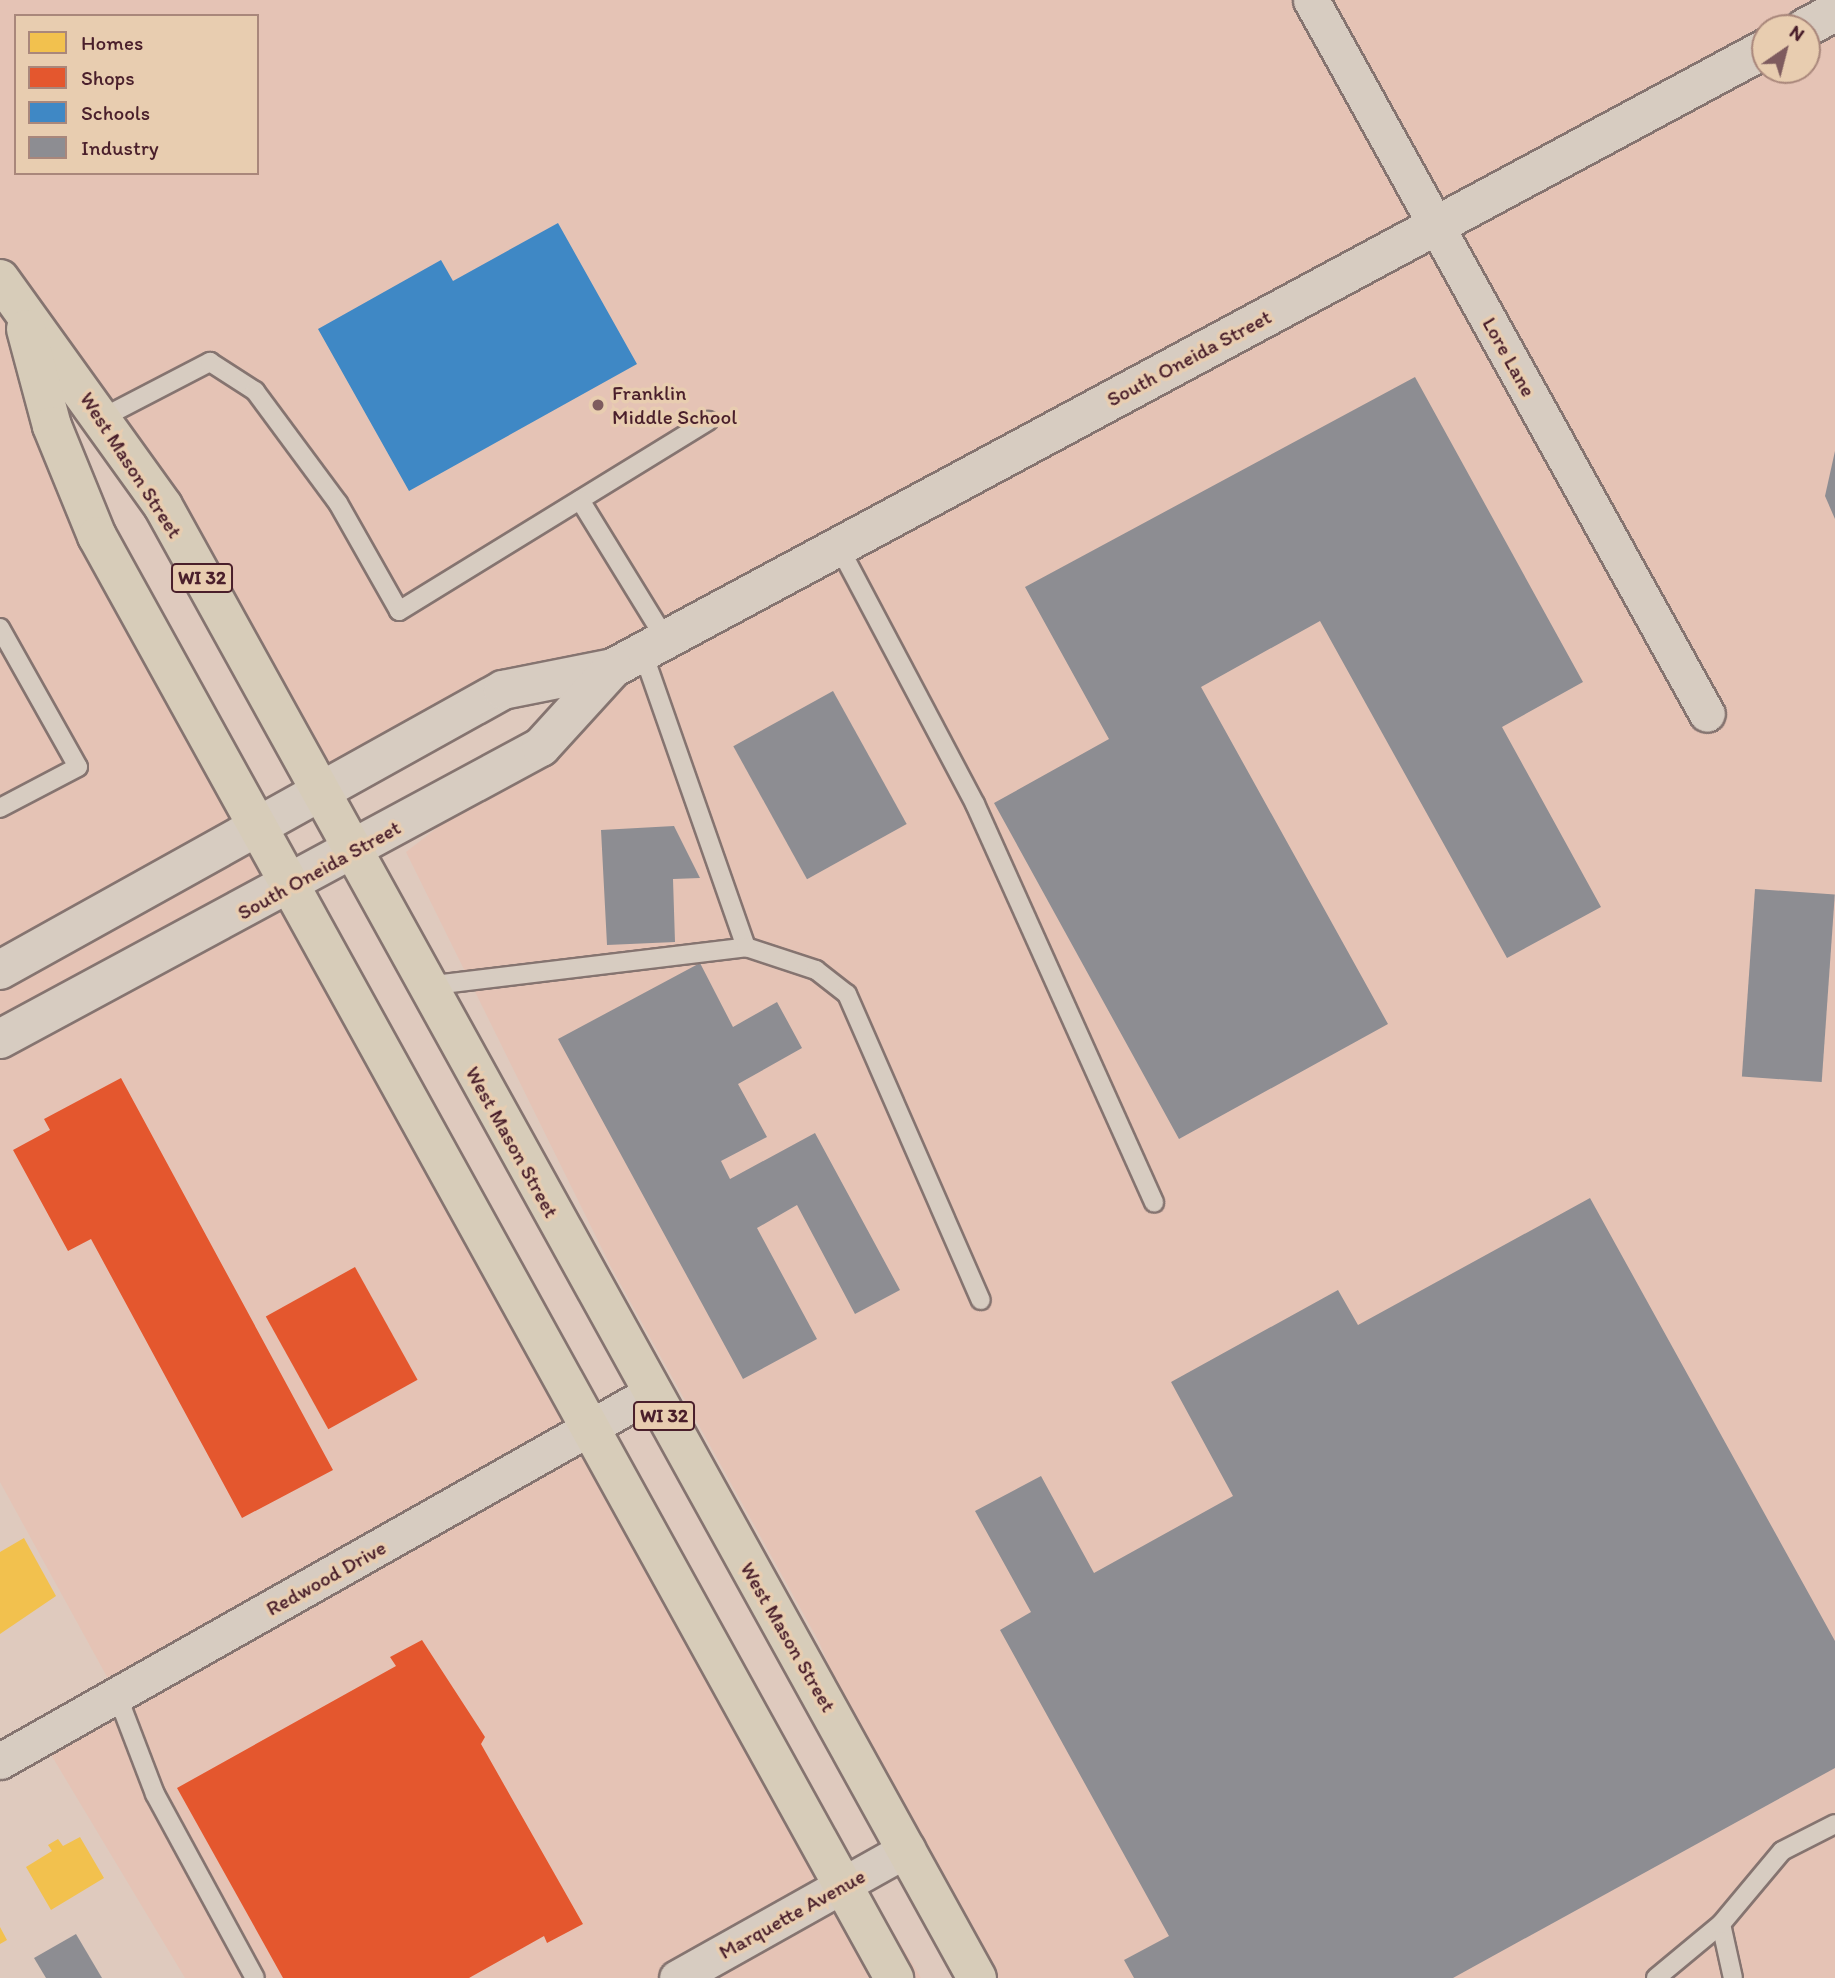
<!DOCTYPE html>
<html>
<head>
<meta charset="utf-8">
<style>
	body { margin:0 }
	#map { position:relative; width:1835px; height:1978px; overflow:hidden; background:#dfcabe; font-family:Itim,sans-serif }
	div>[style] { position:absolute }
	.built>* { inset:0; background:#e5c3b5 }
	.homes>* { inset:0; background:#f2c14e }
	.shops>* { inset:0; background:#e4572e; transform-origin:0 0 }
	.schools>* { inset:0; background:#3f88c5 }
	.industry>* { inset:0; background:#8d8d92; transform-origin:0 0 }
	.roads { filter:drop-shadow(2px 0 #857470) drop-shadow(-2px 0 #857470) drop-shadow(0 2px #857470) drop-shadow(0 -2px #857470) }
	.service>* { height:18px; margin:-9px; padding:0 9px; transform-origin:9px; border-radius:9px; background:#d7ccc1 }
	.minor>* { height:35px; margin:-17.5px; padding:0 17.5px; transform-origin:17.5px; border-radius:17.5px; background:#d7ccc1 }
	.tertiary>* { height:38px; margin:-19px; padding:0 19px; transform-origin:19px; border-radius:19px; background:#d7ccc1 }
	.primary>* { height:38px; margin:-19px; padding:0 19px; transform-origin:19px; border-radius:19px; background:#d7ccb9 }
	.dots>* { width:19px; height:19px; translate:-50% -50%; box-sizing:border-box; border:4px solid #e8cdb0; border-radius:50% }
	span { translate:-50% -50%; white-space:nowrap; text-align:center; line-height:1.15; -webkit-text-stroke:7px #e8cdb0; paint-order:stroke }
	.shield-label span { padding:2px 5px; background:#e8cdb0; border:2px solid; border-radius:5px; -webkit-text-stroke-width:0 }
	.shield-label { font-size:19px; color:#4a1f2b; font-weight:700 }
	.street-label { font-size:21px; color:#4a1f2b }
	.poi-label { font-size:21px; color:#4a1f2b }
	.left { translate:0 -50%; text-align:left }
	.legend { position:absolute; left:14px; top:14px; width:245px; height:161px; box-sizing:border-box; background:#e8cdb0; border:2px solid #a9877b; margin:0; padding:9px 12px; list-style:none; font-size:21px; color:#4a1f2b }
	.legend li { display:flex; align-items:center; gap:14px; height:35px }
	.legend b { width:35px; border:2px solid #a9877b }
	.north { position:absolute; left:1751px; top:14px; width:70px; height:70px; box-sizing:border-box; background:#e8cdb0; border:2px solid #a9877b; border-radius:50%; rotate:35deg; font-size:19px; font-weight:700; line-height:28px; text-align:center; color:#4a1f2b }
	.north::after { content:''; display:block; margin:auto; width:24px; height:32px; background:#7e5b5e; clip-path:polygon(50% 0,100% 100%,50% 72%,0 100%) }
</style>
</head>
<body>
<div id="map">
	<div class="built">
		<div style="clip-path:polygon(evenodd,0 0,1835px 0,1835px 1978px,961px 1978px,819px 1642px,611px 1267px,406px 852px,541px 747px,612px 670px,503px 690px,317px 789px,163px 506px,25px 322px,52px 426px,545px 1350px,921px 1978px,185px 1978px,41px 1738px,117px 1695px,0 1482px,0 0,16px 16px,257px 16px,257px 173px,16px 173px,16px 16px,0 0,1765px 28px,1807px 28px,1807px 70px,1765px 70px,1765px 28px)"></div>
	</div>
	<div class="homes">
		<div style="clip-path:polygon(24px 1538px,56px 1596px,0 1634px,0 1552px)"></div>
		<div style="clip-path:polygon(80px 1837px,104px 1878px,51px 1910px,26px 1867px,52px 1851px,48px 1845px,58px 1839px,63px 1846px)"></div>
		<div style="clip-path:polygon(0 1927px,7px 1940px,0 1944px)"></div>
	</div>
	<div class="shops">
		<div style="clip-path:polygon(121px 1078px,333px 1470px,242px 1518px,91px 1239px,68px 1251px,13px 1150px,50px 1130px,44px 1119px)"></div>
		<div style="left:355px;top:1267px;width:129px;height:102px;rotate:61deg"></div>
		<div style="clip-path:polygon(422px 1640px,485px 1737px,481px 1744px,583px 1924px,547px 1943px,544px 1936px,469px 1978px,283px 1978px,177px 1788px,396px 1666px,390px 1657px)"></div>
	</div>
	<div class="schools">
		<div style="clip-path:polygon(558px 223px,637px 364px,409px 491px,318px 329px,441px 260px,453px 281px)"></div>
	</div>
	<div class="industry">
		<div style="clip-path:polygon(1415px 377px,1583px 682px,1502px 727px,1601px 907px,1507px 958px,1320px 621px,1201px 687px,1388px 1024px,1179px 1139px,994px 803px,1109px 739px,1025px 587px)"></div>
		<div style="clip-path:polygon(1835px 451px,1835px 519px,1825px 496px)"></div>
		<div style="left:833px;top:691px;width:152px;height:114px;rotate:61deg"></div>
		<div style="clip-path:polygon(674px 826px,700px 878px,673px 879px,675px 942px,607px 945px,601px 830px)"></div>
		<div style="left:1755px;top:889px;width:80px;height:188px;rotate:4deg"></div>
		<div style="clip-path:polygon(700px 963px,733px 1027px,777px 1002px,802px 1048px,738px 1084px,767px 1137px,721px 1161px,730px 1179px,815px 1133px,900px 1290px,855px 1314px,797px 1205px,757px 1228px,817px 1339px,743px 1379px,558px 1039px)"></div>
		<div style="clip-path:polygon(1590px 1198px,1835px 1641px,1835px 1768px,1453px 1978px,1134px 1978px,1124px 1960px,1169px 1936px,1000px 1630px,1031px 1612px,975px 1511px,1041px 1476px,1094px 1573px,1233px 1496px,1171px 1382px,1338px 1290px,1358px 1325px)"></div>
		<div style="clip-path:polygon(76px 1934px,102px 1978px,46px 1978px,34px 1958px)"></div>
	</div>
	<div class="roads">
		<div class="service">
			<div style="left:102px;top:418px;width:122px;rotate:-27.4deg"></div>
			<div style="left:210px;top:362px;width:54px;rotate:32.8deg"></div>
			<div style="left:255px;top:391px;width:139px;rotate:53.5deg"></div>
			<div style="left:338px;top:503px;width:124px;rotate:60.5deg"></div>
			<div style="left:399px;top:611px;width:363px;rotate:-31.6deg"></div>
			<div style="left:580px;top:500px;width:164px;rotate:58.4deg"></div>
			<div style="left:839px;top:547px;width:291px;rotate:62.1deg"></div>
			<div style="left:975px;top:804px;width:437px;rotate:65.8deg"></div>
			<div style="left:0;top:628px;width:159px;rotate:60.7deg"></div>
			<div style="left:78px;top:767px;width:88px;rotate:152.3deg"></div>
			<div style="left:643px;top:653px;width:312px;rotate:70.7deg"></div>
			<div style="left:426px;top:986px;width:322px;rotate:-6.9deg"></div>
			<div style="left:746px;top:947px;width:74px;rotate:18.2deg"></div>
			<div style="left:816px;top:970px;width:39px;rotate:38deg"></div>
			<div style="left:847px;top:994px;width:334px;rotate:66.4deg"></div>
			<div style="left:117px;top:1695px;width:106px;rotate:69deg"></div>
			<div style="left:155px;top:1794px;width:209px;rotate:61.5deg"></div>
			<div style="left:1721px;top:1924px;width:55px;rotate:77.5deg"></div>
			<div style="left:1656px;top:1978px;width:85px;rotate:-39.7deg"></div>
			<div style="left:1721px;top:1924px;width:95px;rotate:-50.1deg"></div>
			<div style="left:1782px;top:1851px;width:59px;rotate:-27deg"></div>
		</div>
		<div class="minor">
			<div style="left:1311px;top:0;width:816px;rotate:60.99deg"></div>
			<div style="left:0;top:1761px;width:748px;rotate:-29.48deg"></div>
			<div style="left:677px;top:1978px;width:264px;rotate:-29.3deg"></div>
		</div>
		<div class="tertiary">
			<div style="left:1805px;top:28px;width:34px;rotate:-28deg"></div>
			<div style="left:0;top:970px;width:576px;rotate:-29.1deg"></div>
			<div style="left:503px;top:690px;width:112px;rotate:-11.3deg"></div>
			<div style="left:613px;top:668px;width:1308px;rotate:-28.25deg"></div>
			<div style="left:0;top:1039px;width:615px;rotate:-28.36deg"></div>
			<div style="left:541px;top:747px;width:107px;rotate:-47.7deg"></div>
		</div>
		<div class="primary">
			<div style="left:0;top:279px;width:279px;rotate:54.3deg"></div>
			<div style="left:163px;top:506px;width:1682px;rotate:61.06deg"></div>
			<div style="left:26px;top:329px;width:100px;rotate:75deg"></div>
			<div style="left:52px;top:426px;width:119px;rotate:67.8deg"></div>
			<div style="left:97px;top:536px;width:1648px;rotate:61.07deg"></div>
		</div>
	</div>
	<div class="dots">
		<div style="left:598px;top:405px;background:#7e5b5e"></div>
	</div>
	<div class="shield-label">
		<span style="left:202px;top:578px">WI 32</span>
		<span style="left:664px;top:1416px">WI 32</span>
	</div>
	<div class="street-label">
		<span style="left:1509px;top:357px;rotate:61deg">Lore Lane</span>
		<span style="left:1189px;top:358px;rotate:-28deg">South Oneida Street</span>
		<span style="left:131px;top:465px;rotate:57deg">West Mason Street</span>
		<span style="left:319px;top:870px;rotate:-29deg">South Oneida Street</span>
		<span style="left:512px;top:1142px;rotate:61deg">West Mason Street</span>
		<span style="left:326px;top:1578px;rotate:-29deg">Redwood Drive</span>
		<span style="left:788px;top:1637px;rotate:60deg">West Mason Street</span>
		<span style="left:792px;top:1914px;rotate:-29deg">Marquette Avenue</span>
	</div>
	<div class="poi-label">
		<span class="left" style="left:612px;top:405px">Franklin<br>Middle School</span>
	</div>
	<ul class="legend">
	<li><b style="height:19px;background:#f2c14e"></b>Homes</li>
	<li><b style="height:19px;background:#e4572e"></b>Shops</li>
	<li><b style="height:19px;background:#3f88c5"></b>Schools</li>
	<li><b style="height:19px;background:#8d8d92"></b>Industry</li>
	</ul>
	<div class="north">N</div>
</div>
</body>
</html>
